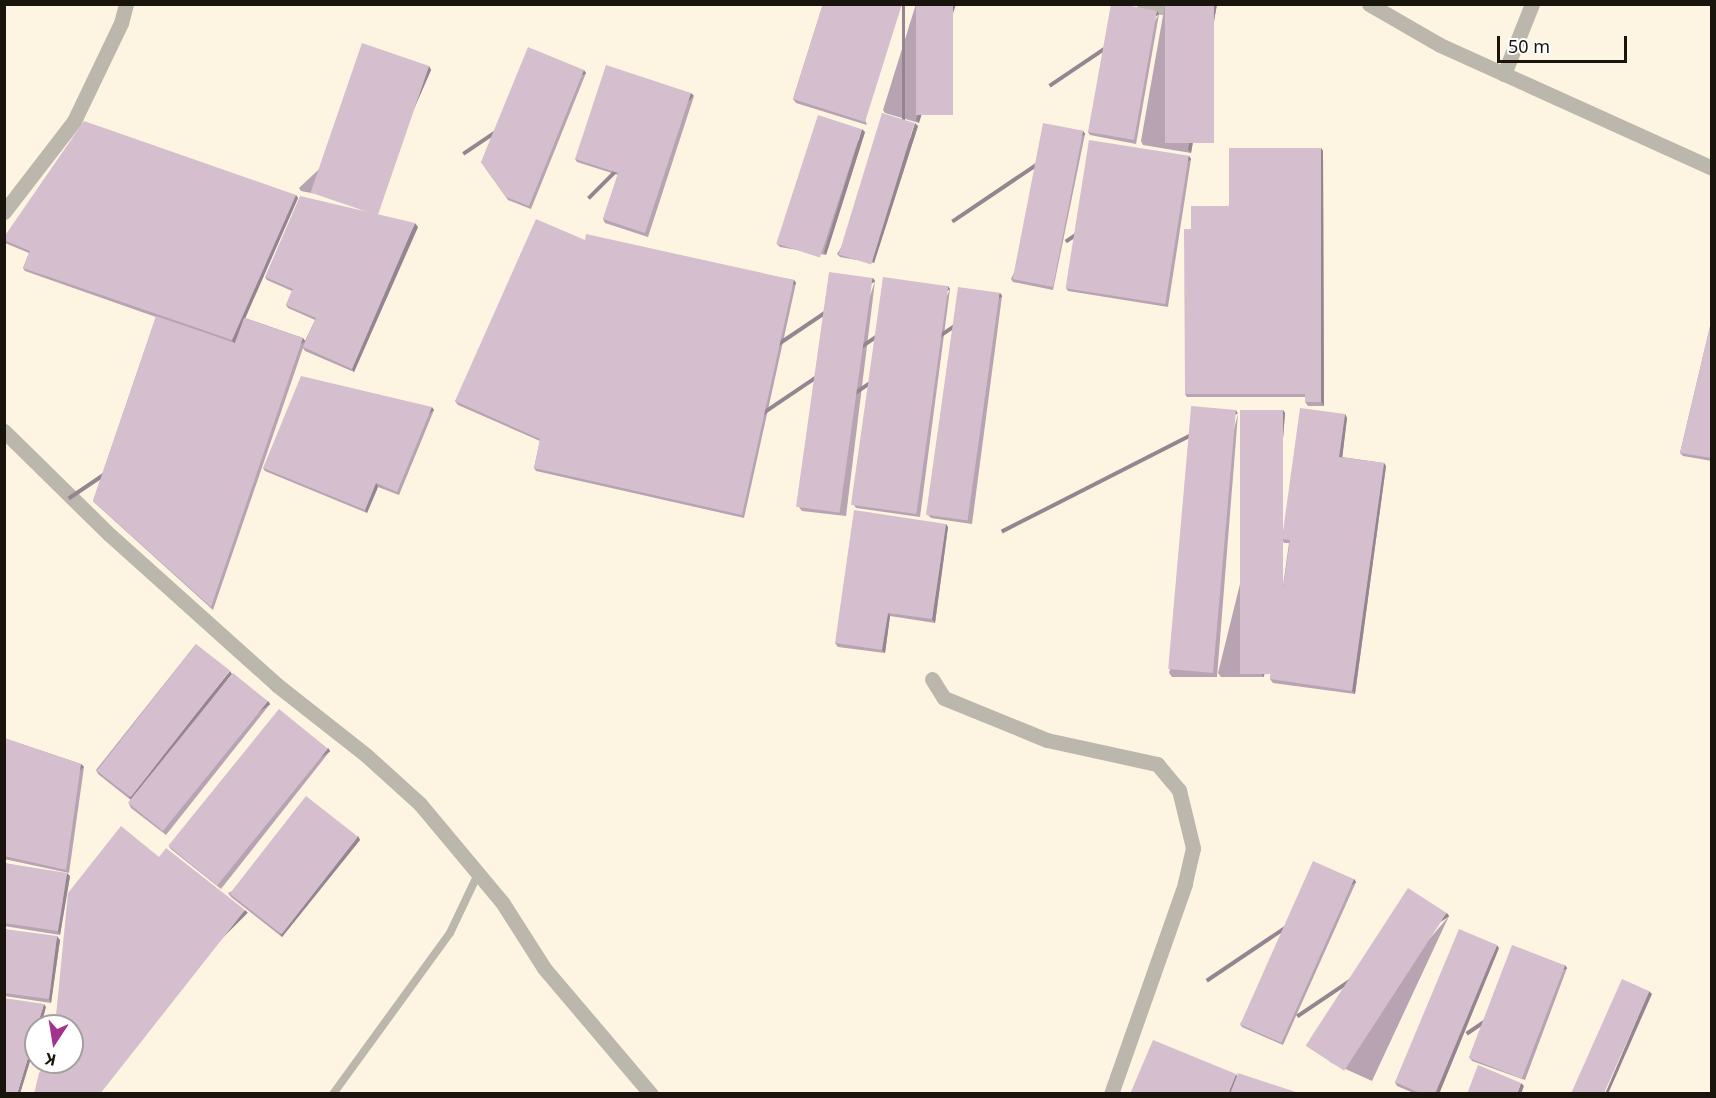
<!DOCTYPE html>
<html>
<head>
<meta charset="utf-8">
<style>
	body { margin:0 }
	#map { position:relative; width:1716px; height:1098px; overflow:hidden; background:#fdf5e2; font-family:"Noto Sans",sans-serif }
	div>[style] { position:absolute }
	.service>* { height:8px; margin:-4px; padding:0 4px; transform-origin:4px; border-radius:4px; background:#bcb7ad }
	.minor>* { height:15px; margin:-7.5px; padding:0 7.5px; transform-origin:7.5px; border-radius:7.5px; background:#bcb7ad }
	.wall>* { inset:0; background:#b7a3b1 }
	.shaded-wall>* { inset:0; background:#958590; transform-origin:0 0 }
	.building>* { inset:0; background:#d5bece; transform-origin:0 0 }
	span { translate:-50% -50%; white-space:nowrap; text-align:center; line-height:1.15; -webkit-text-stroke:4.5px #fff; paint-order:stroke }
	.frame { position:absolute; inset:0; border:6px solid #19150d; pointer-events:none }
	.north { position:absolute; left:24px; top:1014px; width:60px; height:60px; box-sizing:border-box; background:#fff; border:2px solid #a3a19e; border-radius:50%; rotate:192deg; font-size:16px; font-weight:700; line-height:24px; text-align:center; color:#19150d }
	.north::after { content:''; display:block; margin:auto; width:21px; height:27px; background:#a4328d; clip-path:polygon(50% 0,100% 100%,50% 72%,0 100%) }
	.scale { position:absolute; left:1497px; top:36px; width:130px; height:27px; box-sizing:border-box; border:3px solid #19150d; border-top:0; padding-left:8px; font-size:18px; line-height:21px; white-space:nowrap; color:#19150d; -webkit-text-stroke:4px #fff; paint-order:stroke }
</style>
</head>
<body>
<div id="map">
	<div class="service">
		<div style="left:333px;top:1094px;width:199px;rotate:-54deg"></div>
		<div style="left:450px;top:933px;width:65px;rotate:-64.6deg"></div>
	</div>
	<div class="minor">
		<div style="left:1144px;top:4px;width:18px;rotate:9deg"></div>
		<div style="left:1162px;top:7px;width:3px;rotate:-72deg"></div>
		<div style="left:1369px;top:4px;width:82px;rotate:30deg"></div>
		<div style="left:1440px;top:45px;width:299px;rotate:24.3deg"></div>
		<div style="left:1504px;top:74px;width:75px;rotate:-68.2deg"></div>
		<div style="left:4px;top:212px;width:115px;rotate:-52.4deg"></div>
		<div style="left:74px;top:121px;width:109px;rotate:-64.4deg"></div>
		<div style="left:121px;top:23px;width:20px;rotate:-75deg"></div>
		<div style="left:4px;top:431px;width:148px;rotate:44.5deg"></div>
		<div style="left:110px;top:535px;width:224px;rotate:41.9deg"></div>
		<div style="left:277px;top:685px;width:113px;rotate:38.2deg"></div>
		<div style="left:366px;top:755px;width:73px;rotate:42.2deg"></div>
		<div style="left:420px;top:804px;width:128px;rotate:50.1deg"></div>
		<div style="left:502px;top:902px;width:78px;rotate:57.5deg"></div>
		<div style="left:544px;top:968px;width:165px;rotate:49.7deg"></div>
		<div style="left:932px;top:679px;width:22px;rotate:58deg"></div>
		<div style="left:944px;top:698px;width:111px;rotate:22.2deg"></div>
		<div style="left:1047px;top:740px;width:113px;rotate:12.3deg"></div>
		<div style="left:1157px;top:764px;width:34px;rotate:50deg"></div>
		<div style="left:1179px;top:790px;width:60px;rotate:76.4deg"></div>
		<div style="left:1193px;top:848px;width:37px;rotate:103deg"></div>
		<div style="left:1185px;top:884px;width:223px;rotate:109.4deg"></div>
	</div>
	<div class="wall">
		<div style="clip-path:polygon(823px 4px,867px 125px,796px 103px,793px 99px)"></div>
		<div style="clip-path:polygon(916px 4px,919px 123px,885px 113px,883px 110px)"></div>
		<div style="clip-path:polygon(1165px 4px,1217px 4px,1191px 153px,1143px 145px,1141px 141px)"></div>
		<div style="clip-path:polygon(1159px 14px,1136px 144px,1090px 135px,1088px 132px)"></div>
		<div style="clip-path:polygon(429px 66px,431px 70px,372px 205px,301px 191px,299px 188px)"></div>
		<div style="clip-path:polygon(586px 73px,531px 209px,508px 200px,481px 162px)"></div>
		<div style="clip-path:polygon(694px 96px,648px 237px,605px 223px,603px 219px,618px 175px,577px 162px,575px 159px)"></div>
		<div style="clip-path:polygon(918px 126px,874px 263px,840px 257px,837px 254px)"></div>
		<div style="clip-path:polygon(1083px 131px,1085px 134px,1053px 290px,1013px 282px,1011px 279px)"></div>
		<div style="clip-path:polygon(865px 132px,826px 255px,780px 247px,777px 244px)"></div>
		<div style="clip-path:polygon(1321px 148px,1323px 151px,1324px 406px,1308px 406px,1305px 402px,1305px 397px,1187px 397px,1185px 394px,1191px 229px)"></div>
		<div style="clip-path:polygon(1189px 156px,1191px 159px,1168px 307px,1068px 291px,1066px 288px)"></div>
		<div style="clip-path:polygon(296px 195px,298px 198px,245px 318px,303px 338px,305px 341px,315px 320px,288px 308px,286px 305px,292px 291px,267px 280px,265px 277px,418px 227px,354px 372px,305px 351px,303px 348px,213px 610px,96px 504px,93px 501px,156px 317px,25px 271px,23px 268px,29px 253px,5px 243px,4px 240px)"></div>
		<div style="clip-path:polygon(585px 240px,794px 280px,796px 283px,744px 518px,536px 471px,534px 468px,540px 441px,458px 405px,455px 401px)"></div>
		<div style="clip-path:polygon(875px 281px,846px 516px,802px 511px,799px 507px)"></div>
		<div style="clip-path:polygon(950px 289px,920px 517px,856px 508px,854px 505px)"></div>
		<div style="clip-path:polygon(1000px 293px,1002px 296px,972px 524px,931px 518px,928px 515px)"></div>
		<div style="clip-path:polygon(1712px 318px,1712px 461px,1683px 456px,1680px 453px)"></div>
		<div style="clip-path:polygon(434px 410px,399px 495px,378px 487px,367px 513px,265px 471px,263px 468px)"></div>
		<div style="clip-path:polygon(1283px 410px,1285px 413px,1264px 677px,1221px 677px,1218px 673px)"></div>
		<div style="clip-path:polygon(1238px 414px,1217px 677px,1172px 677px,1169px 673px)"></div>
		<div style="clip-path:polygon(1345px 414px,1347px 418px,1342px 457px,1384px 463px,1386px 466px,1355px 694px,1273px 683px,1270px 679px,1289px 543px,1284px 543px,1282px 539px)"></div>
		<div style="clip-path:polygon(946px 524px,948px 527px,935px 623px,890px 616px,885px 653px,838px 647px,835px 643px)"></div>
		<div style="clip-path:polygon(196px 644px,132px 801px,98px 774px,96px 770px)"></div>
		<div style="clip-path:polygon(268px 701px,270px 704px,166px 835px,131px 808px,129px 804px)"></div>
		<div style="clip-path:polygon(4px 738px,81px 764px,84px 767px,69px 873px,4px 859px)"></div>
		<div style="clip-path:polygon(328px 748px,330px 751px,221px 889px,172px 850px,169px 847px)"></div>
		<div style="clip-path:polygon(358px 836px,360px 840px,282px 937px,231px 897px,228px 893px)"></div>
		<div style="clip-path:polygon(4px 863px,70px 876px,60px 935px,4px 926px)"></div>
		<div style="clip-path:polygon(1354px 879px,1356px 882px,1283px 1045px,1242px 1027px,1240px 1024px)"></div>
		<div style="clip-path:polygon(1449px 916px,1372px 1081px,1330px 1062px,1328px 1058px)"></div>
		<div style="clip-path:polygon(4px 929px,60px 940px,51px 1003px,4px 996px)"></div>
		<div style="clip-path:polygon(1499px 948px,1439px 1094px,1416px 1094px,1397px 1086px,1395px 1082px)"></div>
		<div style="clip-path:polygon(1567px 968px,1525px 1080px,1472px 1061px,1470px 1058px)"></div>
	</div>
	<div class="shaded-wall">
		<div style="left:902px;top:4px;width:3px;height:124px"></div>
		<div style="clip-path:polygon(953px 4px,956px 4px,919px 123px,916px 120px)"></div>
		<div style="clip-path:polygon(1214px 4px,1217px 4px,1191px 153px,1188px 150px)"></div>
		<div style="left:1157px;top:11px;width:4px;height:131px;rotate:56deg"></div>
		<div style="clip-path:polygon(429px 66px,431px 70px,372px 205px,370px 202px)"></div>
		<div style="left:584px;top:70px;width:4px;height:147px;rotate:56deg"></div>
		<div style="left:691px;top:93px;width:4px;height:147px;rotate:45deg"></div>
		<div style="clip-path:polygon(915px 123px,918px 126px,874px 263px,872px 260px)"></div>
		<div style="clip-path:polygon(862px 129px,865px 132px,826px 255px,824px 252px)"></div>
		<div style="left:1083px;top:131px;width:4px;height:159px;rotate:56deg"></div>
		<div style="clip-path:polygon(1321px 148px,1323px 151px,1324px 406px,1321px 402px)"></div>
		<div style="left:1189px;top:156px;width:4px;height:150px;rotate:56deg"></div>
		<div style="clip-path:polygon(296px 195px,298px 198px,234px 344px,232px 340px)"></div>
		<div style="clip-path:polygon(415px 223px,418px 227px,354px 372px,352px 369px)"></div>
		<div style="left:873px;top:278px;width:4px;height:237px;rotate:56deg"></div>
		<div style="left:794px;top:280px;width:4px;height:241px;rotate:56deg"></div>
		<div style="left:948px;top:286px;width:4px;height:229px;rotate:56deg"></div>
		<div style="left:1000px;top:293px;width:4px;height:229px;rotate:56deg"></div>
		<div style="left:303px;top:338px;width:4px;height:284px;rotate:56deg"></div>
		<div style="left:432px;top:407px;width:4px;height:92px;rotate:56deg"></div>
		<div style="left:1236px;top:410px;width:4px;height:264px;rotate:63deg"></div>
		<div style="clip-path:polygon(1283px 410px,1285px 413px,1264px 677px,1261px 673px)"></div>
		<div style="clip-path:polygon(1345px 414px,1347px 418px,1342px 460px,1339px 457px)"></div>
		<div style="clip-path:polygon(1384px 463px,1386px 466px,1355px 694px,1352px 691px)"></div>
		<div style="clip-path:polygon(376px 483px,378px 487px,367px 513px,365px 510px)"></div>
		<div style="clip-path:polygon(946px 524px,948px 527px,935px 623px,932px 619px)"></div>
		<div style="clip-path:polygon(888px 613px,890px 616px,885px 653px,882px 650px)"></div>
		<div style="clip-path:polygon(230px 671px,232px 674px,132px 801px,129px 797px)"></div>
		<div style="left:268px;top:701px;width:4px;height:167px;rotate:56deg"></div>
		<div style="left:328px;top:748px;width:4px;height:176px;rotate:56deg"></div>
		<div style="left:81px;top:764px;width:4px;height:107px;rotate:45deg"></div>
		<div style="clip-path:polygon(358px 836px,360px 840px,282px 937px,280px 934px)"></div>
		<div style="clip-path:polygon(67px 873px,70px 876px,60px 935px,58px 931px)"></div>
		<div style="left:1354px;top:879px;width:4px;height:179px;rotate:56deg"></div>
		<div style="left:245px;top:910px;width:4px;height:234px;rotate:45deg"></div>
		<div style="left:1447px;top:913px;width:4px;height:182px;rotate:56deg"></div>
		<div style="clip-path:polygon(57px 936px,60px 940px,51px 1003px,49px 999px)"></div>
		<div style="clip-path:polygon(1497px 945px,1499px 948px,1439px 1094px,1435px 1094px)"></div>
		<div style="left:1565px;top:965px;width:4px;height:120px;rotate:56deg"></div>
		<div style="clip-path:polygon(1649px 991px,1652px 994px,1608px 1094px,1605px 1094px)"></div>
		<div style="clip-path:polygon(44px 1004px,46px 1007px,41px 1026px,37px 1026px)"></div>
		<div style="clip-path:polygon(36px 1031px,36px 1042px,20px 1094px,17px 1094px)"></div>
		<div style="clip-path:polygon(1236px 1074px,1238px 1078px,1231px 1094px,1228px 1094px)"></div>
		<div style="clip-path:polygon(1521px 1083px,1524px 1086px,1521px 1094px,1517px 1094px)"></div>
	</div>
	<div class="building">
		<div style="clip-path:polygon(823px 4px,902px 4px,865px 122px,793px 99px)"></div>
		<div style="left:916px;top:4px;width:37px;height:111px"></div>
		<div style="clip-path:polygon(1111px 4px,1121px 4px,1157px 11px,1134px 140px,1088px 132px)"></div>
		<div style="left:1165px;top:4px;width:49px;height:139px"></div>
		<div style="left:362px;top:43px;width:71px;height:158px;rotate:19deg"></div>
		<div style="clip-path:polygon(528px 47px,584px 70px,529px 206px,506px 197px,481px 162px)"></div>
		<div style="clip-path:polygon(606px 65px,691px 93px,645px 233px,603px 219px,618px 173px,575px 159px)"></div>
		<div style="left:882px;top:113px;width:34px;height:148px;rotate:17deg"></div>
		<div style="left:818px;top:115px;width:46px;height:135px;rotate:18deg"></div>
		<div style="clip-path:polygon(84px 121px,296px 195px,232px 340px,23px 268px,30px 251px,4px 240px,4px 237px)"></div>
		<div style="left:1043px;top:123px;width:41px;height:159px;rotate:11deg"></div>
		<div style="left:1089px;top:140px;width:101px;height:150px;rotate:9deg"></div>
		<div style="clip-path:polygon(1229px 148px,1321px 148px,1321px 402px,1305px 402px,1305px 394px,1185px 394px,1184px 229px,1191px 229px,1191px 206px,1229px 206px)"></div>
		<div style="clip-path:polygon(300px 196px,415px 223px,352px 369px,303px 347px,316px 318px,286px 305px,293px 289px,265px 277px)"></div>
		<div style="clip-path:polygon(536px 219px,585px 240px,586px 234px,794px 280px,742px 515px,534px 468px,540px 439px,455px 401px)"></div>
		<div style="left:829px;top:272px;width:44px;height:237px;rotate:8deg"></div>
		<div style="left:883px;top:277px;width:66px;height:230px;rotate:8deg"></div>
		<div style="left:958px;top:287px;width:42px;height:230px;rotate:8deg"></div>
		<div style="clip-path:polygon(156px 316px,235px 343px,244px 318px,303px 338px,211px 607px,93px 501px)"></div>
		<div style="clip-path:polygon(1712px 318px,1712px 458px,1680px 453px)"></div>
		<div style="clip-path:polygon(301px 376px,432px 407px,397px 492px,376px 483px,365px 510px,263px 468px)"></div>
		<div style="clip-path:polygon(1300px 408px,1345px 414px,1339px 457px,1384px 463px,1352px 691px,1270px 679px,1290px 540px,1282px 539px)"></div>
		<div style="left:1236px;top:410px;width:264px;height:45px;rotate:95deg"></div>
		<div style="left:1240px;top:410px;width:43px;height:264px"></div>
		<div style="clip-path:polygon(854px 510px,946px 524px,932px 619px,888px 613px,882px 650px,835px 643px)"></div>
		<div style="left:196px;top:644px;width:43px;height:161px;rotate:38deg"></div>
		<div style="left:233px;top:673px;width:45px;height:167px;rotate:39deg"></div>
		<div style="left:279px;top:709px;width:63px;height:176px;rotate:39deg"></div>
		<div style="clip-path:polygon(4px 738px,81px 764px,66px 870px,4px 856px)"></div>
		<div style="left:306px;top:796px;width:66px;height:124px;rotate:38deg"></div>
		<div style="clip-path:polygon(121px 826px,159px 857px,166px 848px,245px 910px,100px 1094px,34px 1094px,39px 1073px,47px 1062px,72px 1062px,72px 1026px,55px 1026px,68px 893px)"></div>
		<div style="left:1313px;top:861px;width:45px;height:179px;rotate:24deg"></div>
		<div style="clip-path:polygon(4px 863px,67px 873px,58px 931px,4px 923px)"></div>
		<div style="left:1408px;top:888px;width:46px;height:188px;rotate:33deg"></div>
		<div style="clip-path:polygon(4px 929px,57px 936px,49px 999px,4px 993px)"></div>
		<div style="clip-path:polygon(1459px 929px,1497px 945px,1435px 1094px,1422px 1094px,1395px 1082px)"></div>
		<div style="left:1512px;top:945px;width:57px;height:121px;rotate:21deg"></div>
		<div style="left:1622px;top:979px;width:30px;height:125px;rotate:24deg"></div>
		<div style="clip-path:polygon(4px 998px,44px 1004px,37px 1026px,36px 1026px,36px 1031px,17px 1094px,4px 1093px)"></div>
		<div style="clip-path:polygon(1153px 1040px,1236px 1074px,1228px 1094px,1130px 1094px)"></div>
		<div style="clip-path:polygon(1478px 1065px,1521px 1083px,1517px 1094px,1467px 1094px)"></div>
		<div style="clip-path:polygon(1238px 1073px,1302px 1094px,1230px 1094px)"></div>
	</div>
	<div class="frame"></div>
	<div class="north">K</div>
	<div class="scale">50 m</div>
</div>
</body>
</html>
